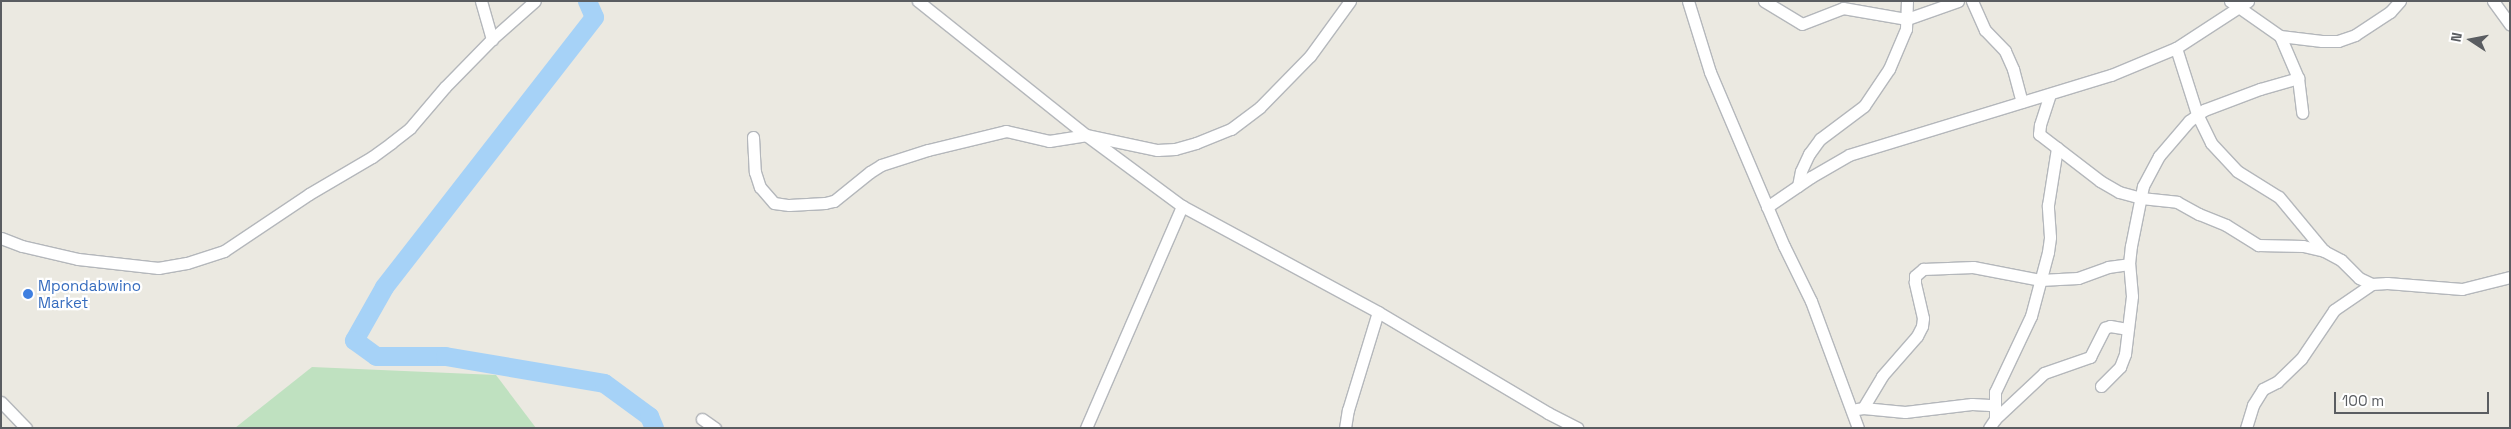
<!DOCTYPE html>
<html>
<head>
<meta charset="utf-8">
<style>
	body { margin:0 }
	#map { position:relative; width:2511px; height:429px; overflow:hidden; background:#ebe9e1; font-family:"Space Grotesk",sans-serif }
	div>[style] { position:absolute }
	.green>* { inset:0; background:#bfe1c0 }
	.river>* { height:19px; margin:-9.5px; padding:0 9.5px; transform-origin:9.5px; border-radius:9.5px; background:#a6d2f7 }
	.roads { filter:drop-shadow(1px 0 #b4b7bb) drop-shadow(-1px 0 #b4b7bb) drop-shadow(0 1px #b4b7bb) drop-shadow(0 -1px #b4b7bb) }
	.minor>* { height:11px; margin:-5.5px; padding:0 5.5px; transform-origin:5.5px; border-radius:5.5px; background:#fff }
	.dots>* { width:14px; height:14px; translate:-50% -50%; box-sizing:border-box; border:2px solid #fff; border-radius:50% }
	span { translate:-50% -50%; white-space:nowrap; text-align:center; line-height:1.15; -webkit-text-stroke:4.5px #fff; paint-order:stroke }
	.shop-label { font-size:15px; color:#366cbe }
	.left { translate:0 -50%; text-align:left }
	.frame { position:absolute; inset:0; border:2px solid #5a5d61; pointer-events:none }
	.north { position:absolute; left:2446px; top:15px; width:50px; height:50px; -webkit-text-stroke:4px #fff; paint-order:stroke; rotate:281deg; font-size:14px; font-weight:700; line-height:20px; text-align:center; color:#5a5d61 }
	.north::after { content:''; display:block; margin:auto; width:18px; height:22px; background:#5a5d61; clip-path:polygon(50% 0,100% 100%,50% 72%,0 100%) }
	.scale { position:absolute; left:2334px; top:392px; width:155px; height:22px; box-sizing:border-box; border:2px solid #5a5d61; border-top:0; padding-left:6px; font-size:15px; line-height:18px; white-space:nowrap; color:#5a5d61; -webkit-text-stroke:4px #fff; paint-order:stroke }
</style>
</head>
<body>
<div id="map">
	<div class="green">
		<div style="clip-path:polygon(312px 367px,496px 375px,536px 428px,235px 428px)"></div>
	</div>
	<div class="river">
		<div style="left:587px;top:1px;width:17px;rotate:66deg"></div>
		<div style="left:594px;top:17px;width:342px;rotate:127.9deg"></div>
		<div style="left:384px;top:287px;width:61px;rotate:119.5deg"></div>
		<div style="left:354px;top:340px;width:27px;rotate:36deg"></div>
		<div style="left:376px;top:356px;width:69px"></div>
		<div style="left:445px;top:356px;width:161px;rotate:9.6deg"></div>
		<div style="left:604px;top:383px;width:56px;rotate:36.3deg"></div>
		<div style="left:649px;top:416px;width:13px;rotate:67deg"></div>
	</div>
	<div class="roads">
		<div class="minor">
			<div style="left:481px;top:1px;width:40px;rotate:74deg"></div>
			<div style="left:918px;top:1px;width:215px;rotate:38.6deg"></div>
			<div style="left:1086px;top:135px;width:119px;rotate:36.5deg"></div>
			<div style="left:1182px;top:206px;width:223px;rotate:28.4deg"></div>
			<div style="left:1378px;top:312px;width:198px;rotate:30.7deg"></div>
			<div style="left:1548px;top:413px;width:33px;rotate:27deg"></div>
			<div style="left:1688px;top:1px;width:74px;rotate:72.8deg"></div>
			<div style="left:1710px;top:72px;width:189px;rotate:67deg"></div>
			<div style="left:1784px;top:246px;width:61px;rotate:63.9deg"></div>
			<div style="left:1811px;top:301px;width:135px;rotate:69.7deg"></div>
			<div style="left:1764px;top:1px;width:44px;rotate:31.2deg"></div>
			<div style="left:1802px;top:24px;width:44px;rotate:-21.3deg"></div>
			<div style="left:1843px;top:8px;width:65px;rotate:9.8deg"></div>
			<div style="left:1907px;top:19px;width:54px;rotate:-19.4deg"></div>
			<div style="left:1972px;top:1px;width:32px;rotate:66deg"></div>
			<div style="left:1985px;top:30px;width:29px;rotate:46deg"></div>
			<div style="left:2005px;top:51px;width:20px;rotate:66deg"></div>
			<div style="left:2013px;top:69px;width:34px;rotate:75deg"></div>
			<div style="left:2230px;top:1px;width:61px;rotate:35deg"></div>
			<div style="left:2280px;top:36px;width:42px;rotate:6.8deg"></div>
			<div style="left:2322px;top:41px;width:16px"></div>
			<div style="left:2338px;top:41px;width:18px;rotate:-19deg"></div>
			<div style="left:2355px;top:35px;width:42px;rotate:-33.3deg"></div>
			<div style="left:2390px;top:12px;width:15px;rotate:-48deg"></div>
			<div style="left:2493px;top:1px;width:29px;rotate:54deg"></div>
			<div style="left:2280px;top:36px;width:46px;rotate:66.8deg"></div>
			<div style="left:2298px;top:78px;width:35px;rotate:83deg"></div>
			<div style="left:2176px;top:48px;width:69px;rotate:72.3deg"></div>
			<div style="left:2197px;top:114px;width:32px;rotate:64deg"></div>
			<div style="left:2211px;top:143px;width:38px;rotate:47deg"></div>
			<div style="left:2237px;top:171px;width:49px;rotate:31.8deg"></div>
			<div style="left:2279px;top:197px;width:69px;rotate:50.3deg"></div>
			<div style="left:2050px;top:94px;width:33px;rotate:108deg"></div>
			<div style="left:2040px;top:125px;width:9px;rotate:96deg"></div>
			<div style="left:2039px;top:134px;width:77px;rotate:37.6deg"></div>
			<div style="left:2100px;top:181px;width:22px;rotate:30deg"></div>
			<div style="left:2119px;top:192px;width:23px;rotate:15deg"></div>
			<div style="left:2141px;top:198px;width:36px;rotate:6deg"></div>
			<div style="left:2177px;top:202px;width:25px;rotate:29deg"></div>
			<div style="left:2199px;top:214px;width:29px;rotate:22deg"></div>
			<div style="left:2226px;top:225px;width:38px;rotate:32deg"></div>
			<div style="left:2258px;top:245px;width:45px;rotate:1.3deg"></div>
			<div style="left:2303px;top:246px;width:22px;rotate:13deg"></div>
			<div style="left:2324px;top:251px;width:19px;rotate:28deg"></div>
			<div style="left:2341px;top:260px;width:25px;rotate:45deg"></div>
			<div style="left:2359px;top:278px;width:14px;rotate:25deg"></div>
			<div style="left:2372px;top:284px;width:15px;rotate:-4deg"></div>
			<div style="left:2387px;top:283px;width:75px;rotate:4.6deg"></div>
			<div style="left:2462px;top:289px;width:49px;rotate:-14deg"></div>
			<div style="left:753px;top:137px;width:35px;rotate:87deg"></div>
			<div style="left:755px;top:172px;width:16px;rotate:72deg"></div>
			<div style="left:760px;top:187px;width:21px;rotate:49deg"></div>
			<div style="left:774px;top:203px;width:15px;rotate:8deg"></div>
			<div style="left:789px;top:205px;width:36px;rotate:-3deg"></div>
			<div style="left:825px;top:203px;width:9px;rotate:-13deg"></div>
			<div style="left:834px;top:201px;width:46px;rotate:-38.9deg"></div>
			<div style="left:870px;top:172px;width:13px;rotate:-32deg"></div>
			<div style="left:881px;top:165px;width:49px;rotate:-17.7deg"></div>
			<div style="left:928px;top:150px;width:80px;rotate:-13.7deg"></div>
			<div style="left:1006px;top:131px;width:44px;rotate:13.1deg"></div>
			<div style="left:1049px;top:141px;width:37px;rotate:-9deg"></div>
			<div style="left:1086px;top:135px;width:73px;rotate:11.9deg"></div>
			<div style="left:1157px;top:150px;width:18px;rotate:-3deg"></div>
			<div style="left:1175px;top:149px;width:22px;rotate:-16deg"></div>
			<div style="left:1196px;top:143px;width:38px;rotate:-22deg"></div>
			<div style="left:1231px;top:129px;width:36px;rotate:-37deg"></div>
			<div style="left:1260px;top:107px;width:71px;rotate:-45.6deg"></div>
			<div style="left:1310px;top:56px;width:68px;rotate:-54deg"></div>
			<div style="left:1798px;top:186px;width:15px;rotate:-79deg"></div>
			<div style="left:1801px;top:171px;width:19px;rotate:-65deg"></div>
			<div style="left:1809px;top:154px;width:19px;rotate:-54deg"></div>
			<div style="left:1820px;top:139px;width:55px;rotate:-36.9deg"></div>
			<div style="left:1864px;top:106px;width:45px;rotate:-56deg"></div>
			<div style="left:1889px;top:69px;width:43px;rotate:-67deg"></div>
			<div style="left:1906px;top:29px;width:28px;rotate:-88deg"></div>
			<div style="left:1767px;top:207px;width:53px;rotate:-34.3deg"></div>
			<div style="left:1811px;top:177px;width:44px;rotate:-30.1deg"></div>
			<div style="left:1849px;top:155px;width:274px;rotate:-17deg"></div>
			<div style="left:2111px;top:75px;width:70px;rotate:-22.6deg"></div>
			<div style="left:2176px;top:48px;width:86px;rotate:-33.1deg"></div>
			<div style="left:1px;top:238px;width:22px;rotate:21deg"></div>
			<div style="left:22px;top:246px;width:57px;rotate:13.1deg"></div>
			<div style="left:78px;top:259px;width:81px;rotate:6.4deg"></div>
			<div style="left:158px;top:268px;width:29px;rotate:-10deg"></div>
			<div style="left:187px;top:263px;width:39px;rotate:-18deg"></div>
			<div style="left:224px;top:251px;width:102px;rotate:-33.8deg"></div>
			<div style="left:309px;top:194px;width:73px;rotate:-30.4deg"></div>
			<div style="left:372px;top:157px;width:24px;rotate:-36deg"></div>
			<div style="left:391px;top:143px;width:24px;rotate:-38deg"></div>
			<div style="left:410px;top:128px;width:54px;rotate:-49.5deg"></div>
			<div style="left:445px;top:87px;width:67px;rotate:-45.6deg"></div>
			<div style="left:492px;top:39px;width:57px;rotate:-41.5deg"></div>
			<div style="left:2101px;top:386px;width:27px;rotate:-45deg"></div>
			<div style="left:2120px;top:367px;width:14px;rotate:-69deg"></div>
			<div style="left:2125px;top:354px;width:58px;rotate:-83.1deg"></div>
			<div style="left:2132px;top:296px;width:32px;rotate:-95deg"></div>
			<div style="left:2129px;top:264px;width:18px;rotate:-84deg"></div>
			<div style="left:2131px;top:246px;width:61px;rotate:-78.7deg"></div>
			<div style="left:2143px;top:186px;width:34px;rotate:-62deg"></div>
			<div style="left:2159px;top:156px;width:46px;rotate:-49.4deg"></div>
			<div style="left:2189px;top:121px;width:19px;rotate:-36deg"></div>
			<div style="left:2204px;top:110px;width:60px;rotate:-20.6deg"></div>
			<div style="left:2260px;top:89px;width:40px;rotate:-16deg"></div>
			<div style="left:1px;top:402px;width:36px;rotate:46deg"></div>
			<div style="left:1863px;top:408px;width:37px;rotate:-59deg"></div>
			<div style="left:1882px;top:376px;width:53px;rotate:-48.8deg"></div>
			<div style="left:1917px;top:336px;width:11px;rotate:-63deg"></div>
			<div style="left:1922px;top:326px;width:8px;rotate:-83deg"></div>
			<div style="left:1923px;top:318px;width:37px;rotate:-103deg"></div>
			<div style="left:1915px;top:282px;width:6px;rotate:-90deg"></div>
			<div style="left:1915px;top:276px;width:11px;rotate:-41deg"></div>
			<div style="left:1923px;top:269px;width:50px;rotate:-2.3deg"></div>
			<div style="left:1973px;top:267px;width:68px;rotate:11deg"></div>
			<div style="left:2040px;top:280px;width:38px;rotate:-3deg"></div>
			<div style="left:2078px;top:278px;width:32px;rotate:-20deg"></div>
			<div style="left:2108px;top:267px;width:21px;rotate:-8deg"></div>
			<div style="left:1857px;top:409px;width:6px;rotate:-9deg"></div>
			<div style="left:1863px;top:408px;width:42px;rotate:5.4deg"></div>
			<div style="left:1905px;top:412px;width:67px;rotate:-6.8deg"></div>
			<div style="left:1972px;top:404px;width:22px;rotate:3deg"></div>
			<div style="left:702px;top:419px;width:16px;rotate:35deg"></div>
			<div style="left:1995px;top:419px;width:67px;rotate:-43.2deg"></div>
			<div style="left:2044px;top:373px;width:49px;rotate:-19.2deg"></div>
			<div style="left:2090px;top:357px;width:33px;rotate:-63deg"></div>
			<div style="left:2105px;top:328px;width:5px;rotate:-22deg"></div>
			<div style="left:2110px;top:326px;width:17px;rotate:10deg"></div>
			<div style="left:1086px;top:428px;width:242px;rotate:-66.6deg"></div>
			<div style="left:1345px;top:428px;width:18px;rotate:-81deg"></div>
			<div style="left:1348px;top:410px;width:102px;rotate:-73deg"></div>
			<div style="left:1989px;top:428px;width:11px;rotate:-56deg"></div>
			<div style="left:1995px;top:419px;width:27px;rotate:-90deg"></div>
			<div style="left:1995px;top:392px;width:84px;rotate:-64.7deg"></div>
			<div style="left:2031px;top:316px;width:66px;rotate:-75.1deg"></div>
			<div style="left:2048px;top:252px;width:15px;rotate:-82deg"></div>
			<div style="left:2050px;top:237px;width:32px;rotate:-94deg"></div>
			<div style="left:2048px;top:205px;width:58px;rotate:-81deg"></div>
			<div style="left:2246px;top:428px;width:24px;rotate:-73deg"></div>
			<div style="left:2253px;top:405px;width:19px;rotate:-58deg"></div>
			<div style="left:2263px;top:389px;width:16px;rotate:-27deg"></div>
			<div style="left:2277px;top:382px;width:33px;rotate:-44deg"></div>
			<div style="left:2301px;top:359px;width:59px;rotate:-56deg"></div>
			<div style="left:2334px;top:310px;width:46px;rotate:-34.4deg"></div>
		</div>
	</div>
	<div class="dots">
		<div style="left:28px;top:294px;background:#3f7fe0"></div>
	</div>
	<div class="shop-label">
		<span class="left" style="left:38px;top:294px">Mpondabwino<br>Market</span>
	</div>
	<div class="frame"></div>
	<div class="north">N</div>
	<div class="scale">100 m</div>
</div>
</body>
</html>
